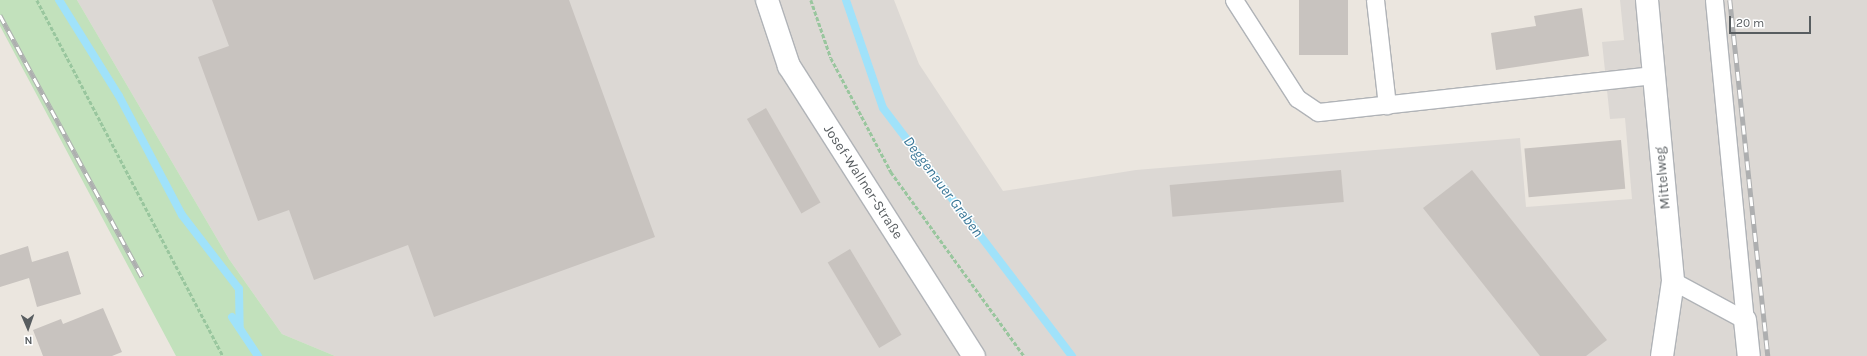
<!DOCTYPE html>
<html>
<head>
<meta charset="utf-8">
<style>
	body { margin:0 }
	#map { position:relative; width:1867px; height:356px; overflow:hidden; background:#ebe6df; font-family:Karla,sans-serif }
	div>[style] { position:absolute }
	.industrial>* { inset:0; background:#dcd8d4 }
	.green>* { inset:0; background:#c2e1bc }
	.stream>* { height:8px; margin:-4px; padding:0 4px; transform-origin:4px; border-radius:4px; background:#a0e2fa }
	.building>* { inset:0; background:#c8c3bf; transform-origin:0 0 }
	.path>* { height:2.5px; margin-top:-1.25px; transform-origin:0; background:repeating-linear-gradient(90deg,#99c69e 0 4px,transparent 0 6px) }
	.roads { filter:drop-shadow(1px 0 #b0b3b7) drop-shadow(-1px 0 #b0b3b7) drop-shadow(0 1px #b0b3b7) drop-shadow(0 -1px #b0b3b7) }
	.service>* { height:17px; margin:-8.5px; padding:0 8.5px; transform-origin:8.5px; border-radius:8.5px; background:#fff }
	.minor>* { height:22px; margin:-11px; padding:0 11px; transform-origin:11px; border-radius:11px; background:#fff }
	.rail>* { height:4.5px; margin-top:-2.25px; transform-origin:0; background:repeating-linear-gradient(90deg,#fff 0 9px,#aeafb0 0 18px); box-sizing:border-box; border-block:1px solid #aeafb0 }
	span { translate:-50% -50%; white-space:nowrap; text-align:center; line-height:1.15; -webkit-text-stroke:3px #fff; paint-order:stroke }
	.street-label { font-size:14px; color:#585d60 }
	.water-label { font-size:15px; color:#3b7898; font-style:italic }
	.north { position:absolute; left:8px; top:308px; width:40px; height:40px; -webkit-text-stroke:3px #fff; paint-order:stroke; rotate:178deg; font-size:11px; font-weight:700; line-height:16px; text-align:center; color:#585d60 }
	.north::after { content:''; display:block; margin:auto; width:14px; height:18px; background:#585d60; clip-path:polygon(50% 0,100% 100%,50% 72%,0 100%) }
	.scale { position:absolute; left:1729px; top:16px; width:82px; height:18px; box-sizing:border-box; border:2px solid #585d60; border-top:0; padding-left:5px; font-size:12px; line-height:14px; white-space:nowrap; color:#585d60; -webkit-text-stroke:3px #fff; paint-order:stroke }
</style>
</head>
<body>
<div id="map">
	<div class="industrial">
		<div style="clip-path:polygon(77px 0,894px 0,919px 64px,1003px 191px,1136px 170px,1520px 138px,1526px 207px,1632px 199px,1625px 118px,1610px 119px,1602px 42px,1624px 40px,1620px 0,1867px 0,1867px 356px,335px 356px,282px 334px,229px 259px)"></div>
	</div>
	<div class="green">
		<div style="clip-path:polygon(0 0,77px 0,229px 259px,282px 334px,335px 356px,176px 356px,0 26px)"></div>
	</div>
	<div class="stream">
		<div style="left:59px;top:0;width:113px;rotate:58deg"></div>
		<div style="left:119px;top:96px;width:135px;rotate:62.1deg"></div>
		<div style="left:182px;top:215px;width:93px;rotate:52.4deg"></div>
		<div style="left:239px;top:289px;width:39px;rotate:89deg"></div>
		<div style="left:846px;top:0;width:114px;rotate:71.1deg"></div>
		<div style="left:883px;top:108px;width:312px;rotate:52.7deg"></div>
		<div style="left:232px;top:317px;width:47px;rotate:56.3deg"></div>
	</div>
	<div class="building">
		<div style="clip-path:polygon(212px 0,569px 0,655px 237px,434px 317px,408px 245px,314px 280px,289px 210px,258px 221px,198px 57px,229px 46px)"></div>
		<div style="left:1299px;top:0;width:49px;height:55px"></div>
		<div style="clip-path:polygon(1582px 8px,1589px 56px,1496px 70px,1491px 33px,1536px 26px,1534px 16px)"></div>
		<div style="left:766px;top:108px;width:109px;height:22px;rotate:60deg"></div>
		<div style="left:1621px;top:140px;width:49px;height:97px;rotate:85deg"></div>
		<div style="left:1341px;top:170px;width:32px;height:172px;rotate:85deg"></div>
		<div style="clip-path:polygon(1472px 170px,1607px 340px,1586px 356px,1540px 356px,1423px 208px)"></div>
		<div style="clip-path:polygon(28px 246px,32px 262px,68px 251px,81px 294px,37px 307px,29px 278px,0 287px,0 255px)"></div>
		<div style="left:850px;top:249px;width:100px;height:26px;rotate:59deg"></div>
		<div style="clip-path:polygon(103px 308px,122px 352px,112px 356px,43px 356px,33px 330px,61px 319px,63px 324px)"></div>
	</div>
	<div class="path">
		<div style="left:37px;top:0;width:402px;rotate:62.4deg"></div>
		<div style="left:811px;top:0;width:61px;rotate:71deg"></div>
		<div style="left:831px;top:58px;width:129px;rotate:62.2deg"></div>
		<div style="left:891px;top:172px;width:227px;rotate:54.1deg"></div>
	</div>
	<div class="roads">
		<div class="service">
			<div style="left:1234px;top:0;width:117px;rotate:57.3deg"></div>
			<div style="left:1297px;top:98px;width:25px;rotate:34deg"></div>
			<div style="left:1318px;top:112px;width:338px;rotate:-6.3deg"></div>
			<div style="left:1375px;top:0;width:106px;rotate:83.5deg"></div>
			<div style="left:1714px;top:0;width:321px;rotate:84.5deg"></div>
			<div style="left:1673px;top:281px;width:82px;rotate:28.4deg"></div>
		</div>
		<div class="minor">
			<div style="left:767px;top:0;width:70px;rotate:71.6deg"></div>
			<div style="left:789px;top:66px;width:344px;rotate:57.5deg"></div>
			<div style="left:1647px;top:0;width:282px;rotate:84.7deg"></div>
			<div style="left:1673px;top:281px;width:76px;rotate:98.3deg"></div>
			<div style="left:1745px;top:320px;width:36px;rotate:84deg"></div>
		</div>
	</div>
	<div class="rail">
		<div style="left:1730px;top:0;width:358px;rotate:83.9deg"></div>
		<div style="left:0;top:15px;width:298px;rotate:61.5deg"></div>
	</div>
	<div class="street-label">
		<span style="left:1663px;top:178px;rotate:-95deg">Mittelweg</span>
		<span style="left:863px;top:182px;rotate:57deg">Josef-Wallner-Straße</span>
	</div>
	<div class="water-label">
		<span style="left:943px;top:187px;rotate:53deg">Deggenauer Graben</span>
	</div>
	<div class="north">N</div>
	<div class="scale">20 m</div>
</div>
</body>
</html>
